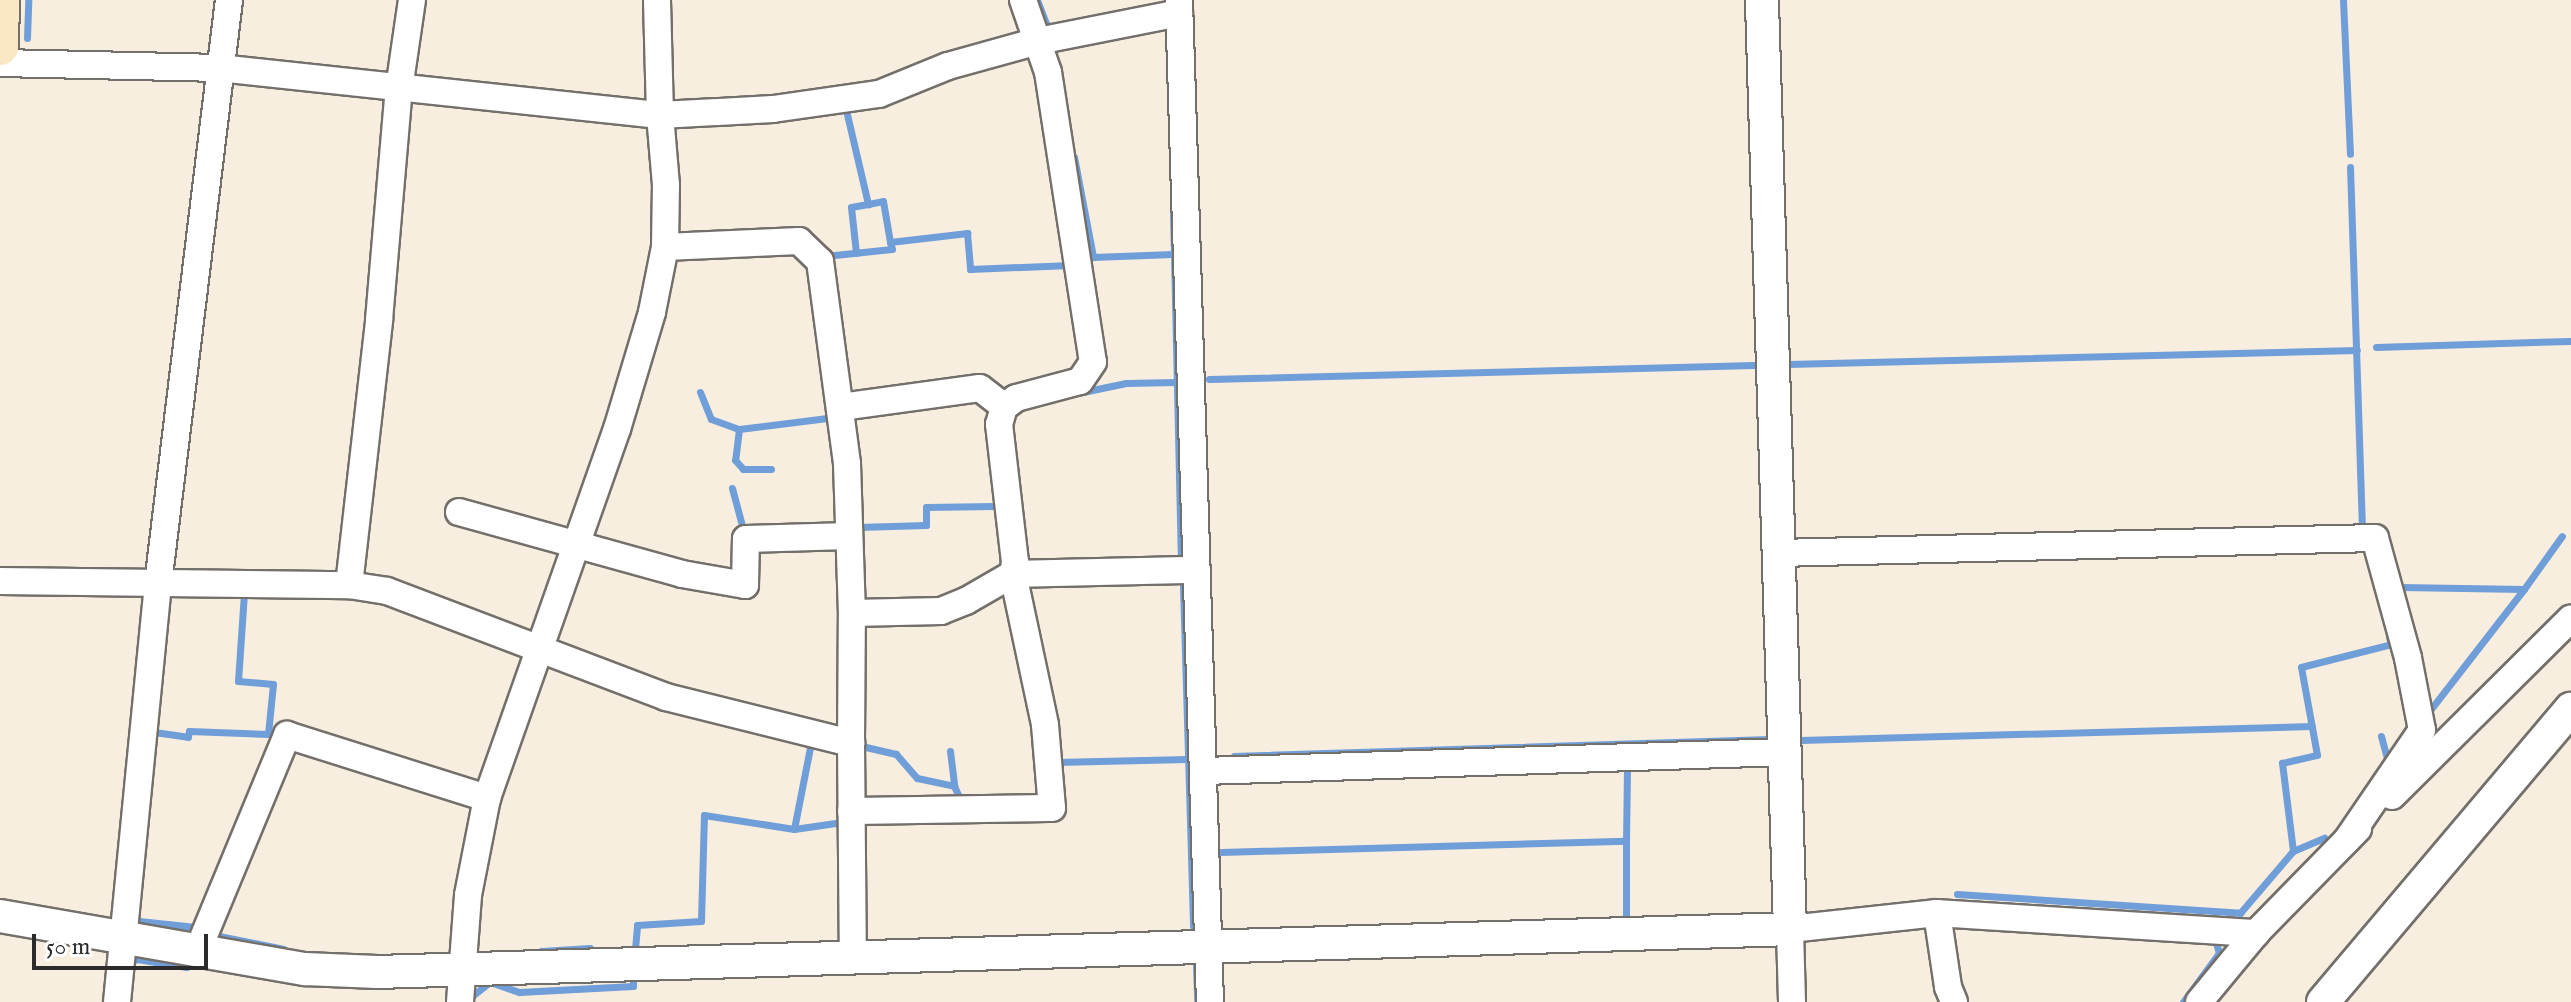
<!DOCTYPE html>
<html>
<head>
<meta charset="utf-8">
<style>
	body { margin:0 }
	#map { position:relative; width:2571px; height:1002px; overflow:hidden; background:#f8eedf; font-family:"IM FELL English",serif }
	div>[style] { position:absolute }
	.stream>* { height:7px; margin:-3.5px; padding:0 3.5px; transform-origin:3.5px; border-radius:3.5px; background:#709ed8 }
	.roads { filter:drop-shadow(2px 0 #736f6a) drop-shadow(-2px 0 #736f6a) drop-shadow(0 2px #736f6a) drop-shadow(0 -2px #736f6a) }
	.minor>* { height:26px; margin:-13px; padding:0 13px; transform-origin:13px; border-radius:13px; background:#fff }
	.tertiary>* { height:32px; margin:-16px; padding:0 16px; transform-origin:16px; border-radius:16px; background:#fff }
	.secondary>* { height:36px; margin:-18px; padding:0 18px; transform-origin:18px; border-radius:18px; background:#fae7c3 }
	span { translate:-50% -50%; white-space:nowrap; text-align:center; line-height:1.15; -webkit-text-stroke:7px #fff; paint-order:stroke }
	.scale { position:absolute; left:32px; top:934px; width:176px; height:36px; box-sizing:border-box; border:4px solid #2b2b2b; border-top:0; padding-left:10px; font-size:24px; line-height:28px; white-space:nowrap; color:#2b2b2b; -webkit-text-stroke:6px #fff; paint-order:stroke }
</style>
</head>
<body>
<div id="map">
	<div class="stream">
		<div style="left:1037px;top:0;width:26px;rotate:69deg"></div>
		<div style="left:1046px;top:24px;width:7px;rotate:34deg"></div>
		<div style="left:2343px;top:0;width:154px;rotate:87.4deg"></div>
		<div style="left:27px;top:38px;width:38px;rotate:-88deg"></div>
		<div style="left:846px;top:110px;width:97px;rotate:76.8deg"></div>
		<div style="left:868px;top:204px;width:15px;rotate:-11deg"></div>
		<div style="left:883px;top:201px;width:42px;rotate:80.3deg"></div>
		<div style="left:1074px;top:157px;width:102px;rotate:79.2deg"></div>
		<div style="left:1093px;top:257px;width:80px;rotate:-2.1deg"></div>
		<div style="left:2350px;top:167px;width:365px;rotate:88.1deg"></div>
		<div style="left:1173px;top:211px;width:350px;rotate:88.7deg"></div>
		<div style="left:856px;top:253px;width:46px;rotate:-96.2deg"></div>
		<div style="left:851px;top:207px;width:17px;rotate:-10deg"></div>
		<div style="left:825px;top:256px;width:67px;rotate:-6deg"></div>
		<div style="left:892px;top:249px;width:7px;rotate:-106deg"></div>
		<div style="left:890px;top:242px;width:78px;rotate:-6.7deg"></div>
		<div style="left:967px;top:233px;width:36px;rotate:85deg"></div>
		<div style="left:970px;top:269px;width:101px;rotate:-2.3deg"></div>
		<div style="left:2376px;top:347px;width:195px;rotate:-1.8deg"></div>
		<div style="left:1788px;top:364px;width:569px;rotate:-1.41deg"></div>
		<div style="left:1209px;top:379px;width:545px;rotate:-1.47deg"></div>
		<div style="left:700px;top:392px;width:29px;rotate:68deg"></div>
		<div style="left:711px;top:419px;width:30px;rotate:20deg"></div>
		<div style="left:739px;top:429px;width:97px;rotate:-7.1deg"></div>
		<div style="left:1078px;top:393px;width:49px;rotate:-11.8deg"></div>
		<div style="left:1126px;top:383px;width:50px;rotate:-1.1deg"></div>
		<div style="left:739px;top:429px;width:31px;rotate:97deg"></div>
		<div style="left:735px;top:460px;width:12px;rotate:48deg"></div>
		<div style="left:743px;top:469px;width:28px"></div>
		<div style="left:732px;top:488px;width:47px;rotate:75.1deg"></div>
		<div style="left:858px;top:527px;width:68px;rotate:-1.7deg"></div>
		<div style="left:926px;top:525px;width:18px;rotate:-90deg"></div>
		<div style="left:926px;top:507px;width:69px;rotate:-0.8deg"></div>
		<div style="left:1183px;top:586px;width:340px;rotate:88.3deg"></div>
		<div style="left:2400px;top:587px;width:124px;rotate:0.9deg"></div>
		<div style="left:2524px;top:589px;width:158px;rotate:127.8deg"></div>
		<div style="left:2524px;top:589px;width:65px;rotate:-54.4deg"></div>
		<div style="left:154px;top:732px;width:34px;rotate:8deg"></div>
		<div style="left:188px;top:737px;width:6px;rotate:-81deg"></div>
		<div style="left:189px;top:731px;width:79px;rotate:2.2deg"></div>
		<div style="left:268px;top:734px;width:50px;rotate:-84.3deg"></div>
		<div style="left:273px;top:684px;width:35px;rotate:-175deg"></div>
		<div style="left:238px;top:681px;width:88px;rotate:-86.1deg"></div>
		<div style="left:2381px;top:736px;width:27px;rotate:75deg"></div>
		<div style="left:1800px;top:740px;width:512px;rotate:-1.57deg"></div>
		<div style="left:857px;top:745px;width:40px;rotate:13deg"></div>
		<div style="left:896px;top:754px;width:32px;rotate:49deg"></div>
		<div style="left:917px;top:778px;width:38px;rotate:12deg"></div>
		<div style="left:950px;top:751px;width:35px;rotate:83deg"></div>
		<div style="left:954px;top:786px;width:19px;rotate:65deg"></div>
		<div style="left:1234px;top:756px;width:535px;rotate:-1.82deg"></div>
		<div style="left:1055px;top:762px;width:133px;rotate:-1.3deg"></div>
		<div style="left:794px;top:829px;width:49px;rotate:-8.3deg"></div>
		<div style="left:1626px;top:841px;width:81px;rotate:90deg"></div>
		<div style="left:2293px;top:851px;width:34px;rotate:-23deg"></div>
		<div style="left:1221px;top:852px;width:405px;rotate:-1.6deg"></div>
		<div style="left:1626px;top:841px;width:73px;rotate:-89.2deg"></div>
		<div style="left:1957px;top:894px;width:284px;rotate:3.8deg"></div>
		<div style="left:2240px;top:913px;width:82px;rotate:-49.5deg"></div>
		<div style="left:2293px;top:851px;width:89px;rotate:-97.1deg"></div>
		<div style="left:2282px;top:763px;width:36px;rotate:-13deg"></div>
		<div style="left:2317px;top:755px;width:89px;rotate:-100.3deg"></div>
		<div style="left:2301px;top:667px;width:93px;rotate:-14.3deg"></div>
		<div style="left:2391px;top:644px;width:7px;rotate:-106deg"></div>
		<div style="left:139px;top:921px;width:57px;rotate:6deg"></div>
		<div style="left:214px;top:935px;width:71px;rotate:11.3deg"></div>
		<div style="left:635px;top:949px;width:24px;rotate:-85deg"></div>
		<div style="left:637px;top:925px;width:64px;rotate:-3.6deg"></div>
		<div style="left:701px;top:921px;width:106px;rotate:-88.4deg"></div>
		<div style="left:704px;top:815px;width:91px;rotate:8.8deg"></div>
		<div style="left:794px;top:829px;width:89px;rotate:-78.9deg"></div>
		<div style="left:811px;top:742px;width:5px;rotate:11deg"></div>
		<div style="left:541px;top:951px;width:49px;rotate:-3.5deg"></div>
		<div style="left:129px;top:963px;width:9px;rotate:-27deg"></div>
		<div style="left:137px;top:959px;width:50px;rotate:9.3deg"></div>
		<div style="left:186px;top:967px;width:9px;rotate:-54deg"></div>
		<div style="left:1196px;top:965px;width:37px;rotate:88deg"></div>
		<div style="left:472px;top:996px;width:23px;rotate:-38deg"></div>
		<div style="left:490px;top:982px;width:31px;rotate:19deg"></div>
		<div style="left:519px;top:992px;width:114px;rotate:-3deg"></div>
		<div style="left:633px;top:986px;width:7px;rotate:-90deg"></div>
		<div style="left:2183px;top:1002px;width:61px;rotate:-53.7deg"></div>
		<div style="left:2219px;top:953px;width:14px;rotate:-107deg"></div>
		<div style="left:2215px;top:940px;width:5px;rotate:180deg"></div>
	</div>
	<div class="roads">
		<div class="minor">
			<div style="left:1023px;top:0;width:76px;rotate:70.9deg"></div>
			<div style="left:1048px;top:72px;width:293px;rotate:81.2deg"></div>
			<div style="left:1093px;top:362px;width:23px;rotate:124deg"></div>
			<div style="left:1080px;top:381px;width:66px;rotate:165.1deg"></div>
			<div style="left:1016px;top:398px;width:15px;rotate:143deg"></div>
			<div style="left:1004px;top:407px;width:18px;rotate:106deg"></div>
			<div style="left:999px;top:424px;width:139px;rotate:83.4deg"></div>
			<div style="left:1015px;top:562px;width:12px;rotate:99deg"></div>
			<div style="left:1013px;top:574px;width:182px;rotate:-1.3deg"></div>
			<div style="left:1179px;top:0;width:1002px;rotate:88.23deg"></div>
			<div style="left:0;top:63px;width:219px;rotate:1.3deg"></div>
			<div style="left:219px;top:68px;width:443px;rotate:6.1deg"></div>
			<div style="left:660px;top:115px;width:113px;rotate:-3deg"></div>
			<div style="left:773px;top:109px;width:107px;rotate:-8.1deg"></div>
			<div style="left:879px;top:94px;width:74px;rotate:-22.1deg"></div>
			<div style="left:948px;top:66px;width:93px;rotate:-15.5deg"></div>
			<div style="left:1038px;top:41px;width:144px;rotate:-11.2deg"></div>
			<div style="left:665px;top:247px;width:134px;rotate:-2.6deg"></div>
			<div style="left:799px;top:241px;width:29px;rotate:44deg"></div>
			<div style="left:820px;top:261px;width:205px;rotate:82.4deg"></div>
			<div style="left:847px;top:464px;width:149px;rotate:88.1deg"></div>
			<div style="left:841px;top:407px;width:140px;rotate:-7.8deg"></div>
			<div style="left:980px;top:388px;width:31px;rotate:38deg"></div>
			<div style="left:459px;top:512px;width:231px;rotate:15.5deg"></div>
			<div style="left:682px;top:574px;width:64px;rotate:9.9deg"></div>
			<div style="left:745px;top:585px;width:46px;rotate:-88.8deg"></div>
			<div style="left:746px;top:539px;width:103px;rotate:-1.7deg"></div>
			<div style="left:1778px;top:553px;width:597px;rotate:-1.44deg"></div>
			<div style="left:2375px;top:538px;width:124px;rotate:74.6deg"></div>
			<div style="left:2408px;top:658px;width:73px;rotate:79deg"></div>
			<div style="left:2422px;top:730px;width:133px;rotate:124.3deg"></div>
			<div style="left:0;top:581px;width:349px;rotate:0.7deg"></div>
			<div style="left:349px;top:585px;width:38px;rotate:9deg"></div>
			<div style="left:387px;top:591px;width:298px;rotate:20.8deg"></div>
			<div style="left:666px;top:697px;width:191px;rotate:14deg"></div>
			<div style="left:851px;top:743px;width:214px;rotate:89.5deg"></div>
			<div style="left:349px;top:585px;width:267px;rotate:-83.5deg"></div>
			<div style="left:379px;top:320px;width:232px;rotate:-85.1deg"></div>
			<div style="left:399px;top:89px;width:90px;rotate:-81.7deg"></div>
			<div style="left:851px;top:743px;width:130px;rotate:-89.6deg"></div>
			<div style="left:852px;top:613px;width:89px;rotate:-1.3deg"></div>
			<div style="left:941px;top:611px;width:27px;rotate:-22deg"></div>
			<div style="left:966px;top:601px;width:54px;rotate:-29.9deg"></div>
			<div style="left:1013px;top:574px;width:154px;rotate:78deg"></div>
			<div style="left:1045px;top:725px;width:83px;rotate:85.2deg"></div>
			<div style="left:1052px;top:808px;width:201px;rotate:179.1deg"></div>
			<div style="left:1204px;top:771px;width:581px;rotate:-1.87deg"></div>
			<div style="left:2392px;top:796px;width:252px;rotate:-44.8deg"></div>
			<div style="left:1937px;top:913px;width:75px;rotate:81.5deg"></div>
			<div style="left:1948px;top:987px;width:16px;rotate:68deg"></div>
			<div style="left:198px;top:950px;width:233px;rotate:-67.5deg"></div>
			<div style="left:287px;top:735px;width:210px;rotate:17.5deg"></div>
			<div style="left:117px;top:1002px;width:420px;rotate:-84.4deg"></div>
			<div style="left:158px;top:584px;width:588px;rotate:-83.07deg"></div>
			<div style="left:460px;top:1002px;width:107px;rotate:-85.7deg"></div>
			<div style="left:468px;top:895px;width:99px;rotate:-78.9deg"></div>
			<div style="left:487px;top:798px;width:391px;rotate:-70.6deg"></div>
			<div style="left:617px;top:429px;width:122px;rotate:-73.3deg"></div>
			<div style="left:652px;top:312px;width:66px;rotate:-78.7deg"></div>
			<div style="left:665px;top:247px;width:62px;rotate:-89.1deg"></div>
			<div style="left:666px;top:185px;width:70px;rotate:-94.9deg"></div>
			<div style="left:660px;top:115px;width:115px;rotate:-91.5deg"></div>
			<div style="left:1792px;top:1002px;width:73px;rotate:-91.6deg"></div>
			<div style="left:1790px;top:929px;width:148px;rotate:-6.2deg"></div>
			<div style="left:1937px;top:913px;width:320px;rotate:3.6deg"></div>
			<div style="left:2199px;top:1002px;width:89px;rotate:-50.4deg"></div>
			<div style="left:2256px;top:933px;width:146px;rotate:-45.6deg"></div>
		</div>
		<div class="tertiary">
			<div style="left:0;top:916px;width:310px;rotate:9.9deg"></div>
			<div style="left:305px;top:969px;width:72px;rotate:2.4deg"></div>
			<div style="left:377px;top:972px;width:1414px;rotate:-1.74deg"></div>
			<div style="left:1790px;top:929px;width:929px;rotate:-91.73deg"></div>
			<div style="left:2323px;top:1002px;width:384px;rotate:-49.8deg"></div>
		</div>
		<div class="secondary">
			<div style="left:0;top:47px;width:47px;rotate:-88.8deg"></div>
		</div>
	</div>
	<div class="scale">50 m</div>
</div>
</body>
</html>
